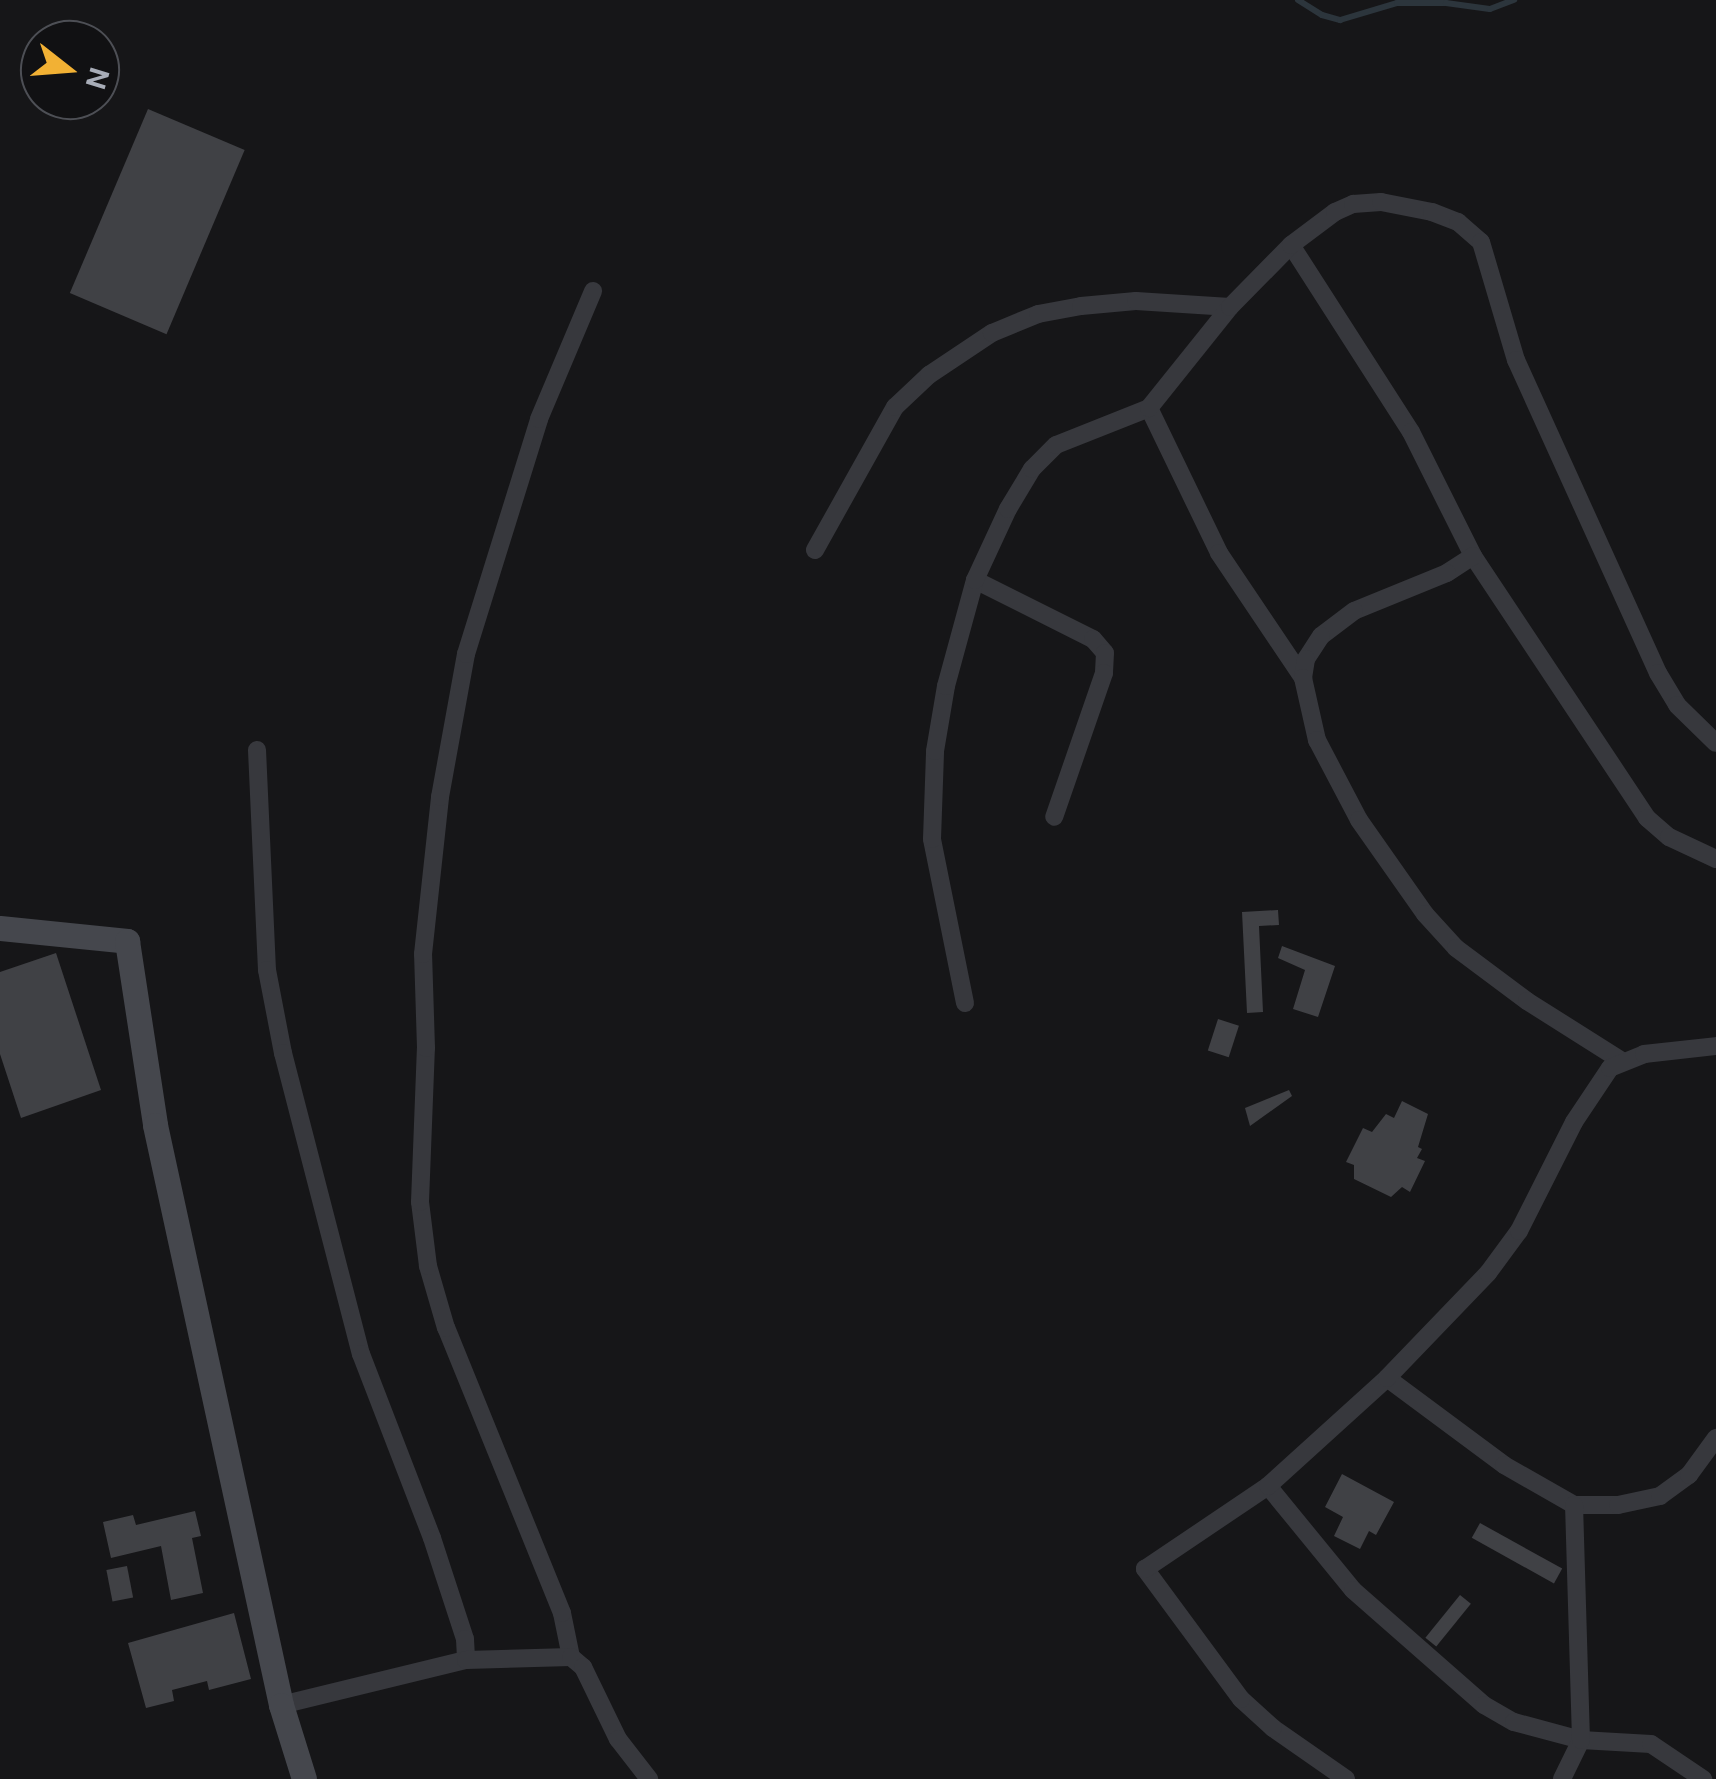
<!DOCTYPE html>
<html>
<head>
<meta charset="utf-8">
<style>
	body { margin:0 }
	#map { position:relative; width:1716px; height:1779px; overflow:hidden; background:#161618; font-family:"DM Sans",sans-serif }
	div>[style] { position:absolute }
	.stream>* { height:6px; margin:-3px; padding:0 3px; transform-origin:3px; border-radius:3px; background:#2c353c }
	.building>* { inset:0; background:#404145; transform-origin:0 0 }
	.street>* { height:18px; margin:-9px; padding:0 9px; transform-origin:9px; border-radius:9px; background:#37383d }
	.secondary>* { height:25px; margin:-12.5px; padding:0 12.5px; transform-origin:12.5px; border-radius:12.5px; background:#45474d }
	span { translate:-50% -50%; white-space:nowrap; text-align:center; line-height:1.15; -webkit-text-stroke:9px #111113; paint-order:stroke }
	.north { position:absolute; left:20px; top:20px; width:100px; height:100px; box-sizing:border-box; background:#111113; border:2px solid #4d4f55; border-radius:50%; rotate:107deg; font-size:28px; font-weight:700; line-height:40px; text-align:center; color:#a8adb8 }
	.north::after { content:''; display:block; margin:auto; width:35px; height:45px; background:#f2b134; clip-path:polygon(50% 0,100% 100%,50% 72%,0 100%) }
</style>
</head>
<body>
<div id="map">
	<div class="stream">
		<div style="left:1298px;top:0;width:28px;rotate:32deg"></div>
		<div style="left:1322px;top:15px;width:19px;rotate:16deg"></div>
		<div style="left:1340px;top:20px;width:59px;rotate:-16.6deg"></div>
		<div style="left:1397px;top:3px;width:49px"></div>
		<div style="left:1446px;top:3px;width:44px;rotate:7.8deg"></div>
		<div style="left:1490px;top:9px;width:26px;rotate:-21deg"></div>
	</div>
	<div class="building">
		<div style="left:148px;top:109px;width:105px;height:200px;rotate:23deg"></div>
		<div style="clip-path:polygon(1278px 910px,1279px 925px,1259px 926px,1263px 1012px,1247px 1013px,1242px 912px)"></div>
		<div style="clip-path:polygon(1282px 946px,1335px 966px,1318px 1017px,1293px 1009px,1305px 970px,1278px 958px)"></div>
		<div style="clip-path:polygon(56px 953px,101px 1090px,21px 1118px,0 1054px,0 972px)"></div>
		<div style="left:1218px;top:1019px;width:22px;height:33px;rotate:18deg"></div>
		<div style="clip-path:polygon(1289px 1090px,1292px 1096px,1250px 1126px,1245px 1108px)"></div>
		<div style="clip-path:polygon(1402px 1101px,1428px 1114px,1418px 1147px,1422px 1149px,1417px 1158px,1425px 1161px,1410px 1192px,1402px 1187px,1391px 1197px,1354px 1179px,1354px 1165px,1346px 1162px,1363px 1128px,1372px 1132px,1386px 1114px,1394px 1118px)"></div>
		<div style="clip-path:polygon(1342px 1474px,1394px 1502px,1376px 1535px,1369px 1531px,1360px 1549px,1334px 1536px,1343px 1517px,1325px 1507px)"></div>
		<div style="clip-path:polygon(195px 1511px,201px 1536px,192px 1538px,203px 1593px,171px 1600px,161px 1546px,111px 1558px,103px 1522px,133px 1515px,136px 1525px)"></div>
		<div style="left:1480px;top:1523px;width:94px;height:17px;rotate:29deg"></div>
		<div style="left:127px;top:1566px;width:32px;height:21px;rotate:79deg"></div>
		<div style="left:1460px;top:1595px;width:14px;height:55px;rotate:39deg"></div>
		<div style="clip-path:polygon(234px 1613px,251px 1679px,209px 1690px,207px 1681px,172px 1690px,174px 1701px,146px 1708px,128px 1643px)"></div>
	</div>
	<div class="street">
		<div style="left:1291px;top:245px;width:222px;rotate:57.3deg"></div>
		<div style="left:1411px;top:432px;width:139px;rotate:63.4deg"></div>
		<div style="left:1473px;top:556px;width:315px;rotate:56.4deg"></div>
		<div style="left:1647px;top:818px;width:29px;rotate:41deg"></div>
		<div style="left:1669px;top:837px;width:52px;rotate:25.1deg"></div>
		<div style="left:1149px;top:408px;width:161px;rotate:64.2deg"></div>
		<div style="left:1219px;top:553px;width:151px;rotate:56.1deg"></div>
		<div style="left:815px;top:550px;width:164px;rotate:-60.8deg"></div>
		<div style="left:895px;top:407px;width:47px;rotate:-43.3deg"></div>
		<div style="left:929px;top:375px;width:76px;rotate:-33.7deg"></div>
		<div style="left:992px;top:333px;width:50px;rotate:-22.4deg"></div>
		<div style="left:1038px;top:314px;width:44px;rotate:-10.5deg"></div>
		<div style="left:1081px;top:306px;width:55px;rotate:-5.2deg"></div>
		<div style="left:1136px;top:301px;width:94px;rotate:3.7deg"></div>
		<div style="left:1473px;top:556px;width:31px;rotate:147deg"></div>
		<div style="left:1447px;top:573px;width:100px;rotate:157.8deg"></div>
		<div style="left:1354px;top:611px;width:41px;rotate:142.9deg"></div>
		<div style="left:1321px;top:636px;width:27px;rotate:123deg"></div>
		<div style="left:1306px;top:659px;width:19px;rotate:99deg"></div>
		<div style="left:1303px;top:678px;width:64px;rotate:77.3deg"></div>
		<div style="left:1317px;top:740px;width:90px;rotate:62.3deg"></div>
		<div style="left:1359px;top:820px;width:115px;rotate:54.9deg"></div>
		<div style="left:1425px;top:914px;width:46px;rotate:47.6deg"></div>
		<div style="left:1456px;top:948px;width:89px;rotate:36.7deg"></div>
		<div style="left:1527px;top:1001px;width:112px;rotate:32.3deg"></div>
		<div style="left:975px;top:580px;width:132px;rotate:26.6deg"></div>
		<div style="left:1093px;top:639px;width:18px;rotate:49deg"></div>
		<div style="left:1105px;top:653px;width:20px;rotate:93deg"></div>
		<div style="left:1104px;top:673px;width:152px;rotate:109.1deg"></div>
		<div style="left:257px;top:750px;width:220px;rotate:87.4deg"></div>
		<div style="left:267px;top:970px;width:85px;rotate:79.1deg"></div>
		<div style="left:283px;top:1053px;width:311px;rotate:75.5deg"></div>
		<div style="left:361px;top:1354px;width:197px;rotate:68.9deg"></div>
		<div style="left:432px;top:1538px;width:106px;rotate:71.9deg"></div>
		<div style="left:465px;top:1639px;width:21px;rotate:87deg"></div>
		<div style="left:965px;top:1003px;width:167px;rotate:-101.4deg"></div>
		<div style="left:932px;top:839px;width:88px;rotate:-88deg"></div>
		<div style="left:935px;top:751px;width:66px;rotate:-80.4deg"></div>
		<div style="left:946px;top:686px;width:110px;rotate:-74.7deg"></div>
		<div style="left:975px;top:580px;width:78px;rotate:-65.1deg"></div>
		<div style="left:1008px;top:509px;width:47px;rotate:-59deg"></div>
		<div style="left:1032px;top:469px;width:34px;rotate:-45deg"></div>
		<div style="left:1056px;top:445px;width:100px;rotate:-21.7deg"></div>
		<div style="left:1149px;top:408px;width:129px;rotate:-51.3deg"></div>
		<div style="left:1230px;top:307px;width:87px;rotate:-45.5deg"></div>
		<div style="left:1291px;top:245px;width:55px;rotate:-36.9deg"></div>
		<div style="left:1335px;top:212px;width:20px;rotate:-24deg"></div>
		<div style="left:1353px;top:204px;width:28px;rotate:-4deg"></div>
		<div style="left:1381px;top:202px;width:52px;rotate:11.1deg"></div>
		<div style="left:1432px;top:212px;width:28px;rotate:21deg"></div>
		<div style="left:1458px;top:222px;width:30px;rotate:41deg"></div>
		<div style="left:1481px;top:242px;width:123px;rotate:73.5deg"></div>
		<div style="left:1516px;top:360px;width:344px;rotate:65.6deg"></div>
		<div style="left:1658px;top:673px;width:37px;rotate:59deg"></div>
		<div style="left:1677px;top:705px;width:54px;rotate:44.3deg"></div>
		<div style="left:1387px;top:1378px;width:146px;rotate:36.6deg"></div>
		<div style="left:1504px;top:1465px;width:81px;rotate:29.7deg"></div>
		<div style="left:1574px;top:1505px;width:44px"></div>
		<div style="left:1618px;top:1505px;width:43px;rotate:-12.1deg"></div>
		<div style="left:1660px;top:1496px;width:36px;rotate:-36deg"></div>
		<div style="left:1689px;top:1475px;width:46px;rotate:-53.9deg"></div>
		<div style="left:1268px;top:1486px;width:134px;rotate:50.7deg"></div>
		<div style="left:1353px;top:1590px;width:174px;rotate:41.3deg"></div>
		<div style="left:1484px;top:1705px;width:34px;rotate:30deg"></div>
		<div style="left:1514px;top:1722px;width:69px;rotate:15deg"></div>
		<div style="left:1581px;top:1740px;width:70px;rotate:3.3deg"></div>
		<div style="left:1651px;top:1744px;width:63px;rotate:33.9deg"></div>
		<div style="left:571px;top:1657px;width:45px;rotate:-101.6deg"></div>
		<div style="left:562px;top:1613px;width:308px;rotate:-112.1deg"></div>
		<div style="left:446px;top:1328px;width:65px;rotate:-106.2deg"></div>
		<div style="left:428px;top:1266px;width:64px;rotate:-97.1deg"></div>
		<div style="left:420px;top:1202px;width:154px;rotate:-87.8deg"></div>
		<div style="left:426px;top:1048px;width:94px;rotate:-91.8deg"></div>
		<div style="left:423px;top:954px;width:158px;rotate:-83.8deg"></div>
		<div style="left:440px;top:797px;width:145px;rotate:-79.7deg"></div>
		<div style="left:466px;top:654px;width:246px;rotate:-72.7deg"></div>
		<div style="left:539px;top:419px;width:139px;rotate:-67.1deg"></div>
		<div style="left:281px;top:1705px;width:190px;rotate:-13.7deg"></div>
		<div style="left:466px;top:1660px;width:105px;rotate:-1.6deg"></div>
		<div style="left:571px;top:1657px;width:16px;rotate:40deg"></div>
		<div style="left:583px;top:1667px;width:80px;rotate:64.1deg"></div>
		<div style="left:618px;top:1739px;width:51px;rotate:52.2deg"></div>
		<div style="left:1346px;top:1779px;width:89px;rotate:-145.1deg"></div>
		<div style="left:1273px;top:1728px;width:43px;rotate:-137.8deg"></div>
		<div style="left:1241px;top:1699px;width:162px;rotate:-126.4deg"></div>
		<div style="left:1145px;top:1569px;width:148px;rotate:-34deg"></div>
		<div style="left:1268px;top:1486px;width:161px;rotate:-42.2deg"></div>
		<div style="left:1387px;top:1378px;width:146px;rotate:-46.1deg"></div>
		<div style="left:1488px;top:1273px;width:52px;rotate:-53.6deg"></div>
		<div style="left:1519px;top:1231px;width:122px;rotate:-63.2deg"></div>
		<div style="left:1574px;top:1122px;width:65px;rotate:-56.3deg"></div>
		<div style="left:1610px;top:1068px;width:37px;rotate:-22deg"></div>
		<div style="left:1644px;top:1054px;width:72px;rotate:-6.3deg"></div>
		<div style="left:1562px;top:1779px;width:43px;rotate:-64deg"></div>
		<div style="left:1581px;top:1740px;width:235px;rotate:-91.7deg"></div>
	</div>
	<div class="secondary">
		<div style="left:0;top:928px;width:128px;rotate:5.8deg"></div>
		<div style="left:127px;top:941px;width:186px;rotate:81.3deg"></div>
		<div style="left:155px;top:1125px;width:594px;rotate:77.74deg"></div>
		<div style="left:281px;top:1705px;width:77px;rotate:72.7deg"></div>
	</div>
	<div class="north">N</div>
</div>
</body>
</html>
